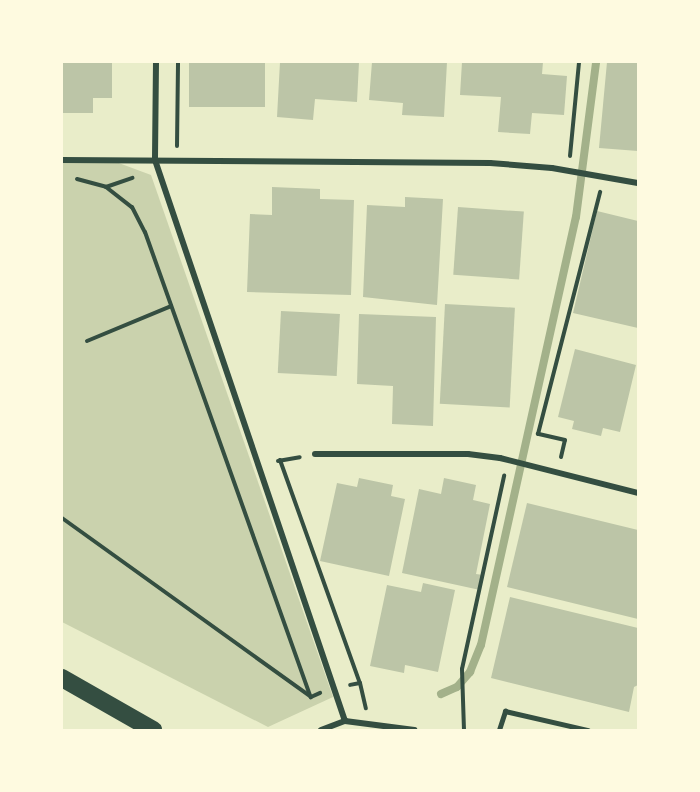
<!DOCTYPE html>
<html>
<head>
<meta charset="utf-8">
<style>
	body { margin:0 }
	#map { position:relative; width:700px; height:792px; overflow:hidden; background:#e9edc9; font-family:Overpass,sans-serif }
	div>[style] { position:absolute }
	.green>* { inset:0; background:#cad2ad }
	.stream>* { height:8px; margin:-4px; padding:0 4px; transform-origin:4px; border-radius:4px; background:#a3b18a }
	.building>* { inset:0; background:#bcc5a7; transform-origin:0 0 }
	.path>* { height:4px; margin:-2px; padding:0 2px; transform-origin:2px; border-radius:2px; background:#344e41 }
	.service>* { height:4.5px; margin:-2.25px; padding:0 2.25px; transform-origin:2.25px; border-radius:2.25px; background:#344e41 }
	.minor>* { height:6px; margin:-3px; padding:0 3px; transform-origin:3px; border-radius:3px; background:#344e41 }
	.motorway>* { height:18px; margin:-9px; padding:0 9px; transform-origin:9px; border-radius:9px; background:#344e41 }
	span { translate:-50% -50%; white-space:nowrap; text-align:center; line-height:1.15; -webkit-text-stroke:6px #fefae0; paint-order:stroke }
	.frame { position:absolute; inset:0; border:63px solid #fefae0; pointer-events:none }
</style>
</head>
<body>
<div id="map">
	<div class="green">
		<div style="clip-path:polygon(62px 159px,108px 159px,151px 175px,333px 697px,268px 727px,62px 622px)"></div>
	</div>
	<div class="stream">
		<div style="left:441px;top:694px;width:17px;rotate:-24deg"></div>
		<div style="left:457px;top:687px;width:20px;rotate:-49deg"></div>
		<div style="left:470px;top:672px;width:29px;rotate:-68deg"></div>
		<div style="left:481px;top:645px;width:438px;rotate:-77.5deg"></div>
		<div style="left:576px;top:217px;width:156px;rotate:-82.6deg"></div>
	</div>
	<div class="building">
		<div style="clip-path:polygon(62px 62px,112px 62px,112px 98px,93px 98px,93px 113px,62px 113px)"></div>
		<div style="left:189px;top:62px;width:76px;height:45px"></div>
		<div style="clip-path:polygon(280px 62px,359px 62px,357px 102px,315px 99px,313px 120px,277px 117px)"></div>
		<div style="clip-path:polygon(372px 62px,447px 62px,444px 117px,402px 115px,403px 103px,369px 100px)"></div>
		<div style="clip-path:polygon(462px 62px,543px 62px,542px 74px,567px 76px,564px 115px,532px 113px,530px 134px,498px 132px,501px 97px,460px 95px)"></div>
		<div style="clip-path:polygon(607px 62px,638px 62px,638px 151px,599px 148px)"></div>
		<div style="clip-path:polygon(272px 187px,320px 189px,320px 199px,354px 200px,351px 295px,247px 292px,250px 214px,272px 215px)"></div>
		<div style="clip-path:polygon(405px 197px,443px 199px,437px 305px,363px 297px,367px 205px,405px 207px)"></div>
		<div style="left:458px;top:207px;width:66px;height:68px;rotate:4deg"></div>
		<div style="clip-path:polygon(597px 211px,638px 221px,638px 328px,573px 313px)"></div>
		<div style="left:445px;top:304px;width:70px;height:100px;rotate:3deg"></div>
		<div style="left:281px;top:311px;width:59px;height:62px;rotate:3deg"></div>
		<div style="clip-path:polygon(359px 314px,436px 317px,433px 426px,392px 424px,393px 386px,357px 384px)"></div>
		<div style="clip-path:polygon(575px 349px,636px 365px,620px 432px,603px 428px,601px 436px,572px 429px,574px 421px,558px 417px)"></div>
		<div style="clip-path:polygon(359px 478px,393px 485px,391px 496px,405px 499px,389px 576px,320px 561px,337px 483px,357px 487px)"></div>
		<div style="clip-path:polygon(444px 478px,476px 485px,473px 500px,490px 504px,476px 574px,483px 575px,480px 590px,402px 573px,419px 489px,441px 494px)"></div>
		<div style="clip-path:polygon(527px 503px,638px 530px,638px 619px,507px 587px)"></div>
		<div style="clip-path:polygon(423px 583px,455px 590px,438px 672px,405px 665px,404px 673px,370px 666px,387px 585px,421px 592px)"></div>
		<div style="clip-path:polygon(510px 597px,638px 628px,638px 685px,634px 687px,629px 712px,491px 678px)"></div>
	</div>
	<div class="path">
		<div style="left:177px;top:146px;width:84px;rotate:-89.3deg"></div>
		<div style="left:570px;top:156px;width:94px;rotate:-84.5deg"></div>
		<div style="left:77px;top:179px;width:30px;rotate:15deg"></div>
		<div style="left:106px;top:187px;width:33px;rotate:38deg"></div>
		<div style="left:132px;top:207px;width:28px;rotate:63deg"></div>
		<div style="left:145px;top:232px;width:494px;rotate:70.4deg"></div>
		<div style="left:311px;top:697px;width:10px;rotate:-24deg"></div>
		<div style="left:106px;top:187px;width:28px;rotate:-19deg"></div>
		<div style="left:87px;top:341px;width:91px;rotate:-22.6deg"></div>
		<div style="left:561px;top:457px;width:17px;rotate:-77deg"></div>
		<div style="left:565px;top:440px;width:28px;rotate:-167deg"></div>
		<div style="left:538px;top:434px;width:250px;rotate:-75.6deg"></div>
		<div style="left:280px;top:460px;width:237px;rotate:70.3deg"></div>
		<div style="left:360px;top:683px;width:10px;rotate:169deg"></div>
		<div style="left:278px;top:461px;width:22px;rotate:-10deg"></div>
		<div style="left:62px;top:518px;width:305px;rotate:35.7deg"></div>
		<div style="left:360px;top:683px;width:26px;rotate:77deg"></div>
		<div style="left:464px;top:730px;width:61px;rotate:-91.9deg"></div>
		<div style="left:462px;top:669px;width:198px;rotate:-77.7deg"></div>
	</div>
	<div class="service">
		<div style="left:499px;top:730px;width:20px;rotate:-72deg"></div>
		<div style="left:505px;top:711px;width:85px;rotate:12.9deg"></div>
	</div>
	<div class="minor">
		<div style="left:156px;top:62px;width:98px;rotate:90.6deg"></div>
		<div style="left:155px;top:160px;width:592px;rotate:71.29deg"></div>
		<div style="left:62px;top:160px;width:428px;rotate:0.4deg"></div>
		<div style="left:490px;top:163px;width:62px;rotate:4.6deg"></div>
		<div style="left:552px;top:168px;width:87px;rotate:9.9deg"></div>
		<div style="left:315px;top:454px;width:153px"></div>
		<div style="left:468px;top:454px;width:32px;rotate:7deg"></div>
		<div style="left:500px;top:458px;width:142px;rotate:14.2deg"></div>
		<div style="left:321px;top:730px;width:26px;rotate:-21deg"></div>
		<div style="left:345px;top:721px;width:70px;rotate:7.4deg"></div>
	</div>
	<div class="motorway">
		<div style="left:62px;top:678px;width:105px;rotate:29.7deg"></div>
	</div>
	<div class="frame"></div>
</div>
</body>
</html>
